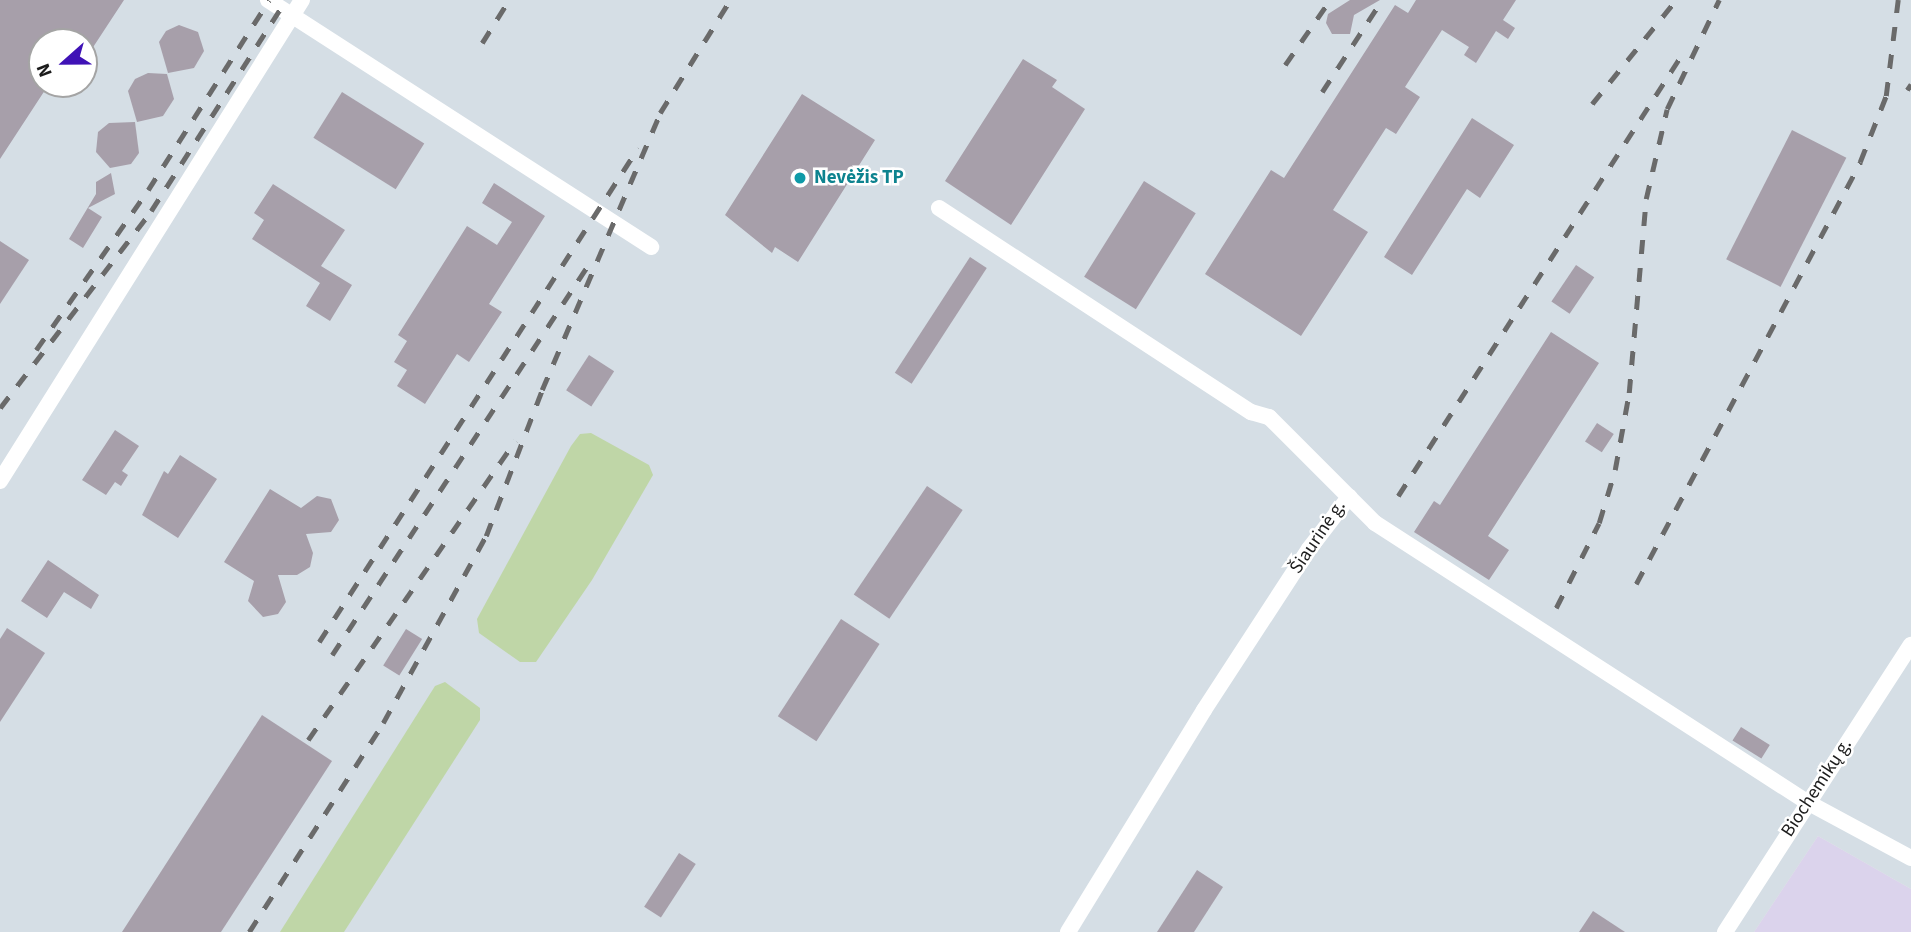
<!DOCTYPE html>
<html>
<head>
<meta charset="utf-8">
<style>
	body { margin:0 }
	#map { position:relative; width:1911px; height:932px; overflow:hidden; background:#ece3ec; font-family:"Source Sans 3",sans-serif }
	div>[style] { position:absolute }
	.commercial>* { inset:0; background:#dbd3ec }
	.industrial>* { inset:0; background:#d5dee5 }
	.water>* { inset:0; background:#bfd6a7 }
	.building>* { inset:0; background:#a79faa; transform-origin:0 0 }
	.minor>* { height:16px; margin:-8px; padding:0 8px; transform-origin:8px; border-radius:8px; background:#fff }
	.rail>* { height:4.5px; margin-top:-2.25px; transform-origin:0; background:repeating-linear-gradient(90deg,#6a6a6a 0 14px,transparent 0 28px) }
	.dots>* { width:19px; height:19px; translate:-50% -50%; box-sizing:border-box; border:4px solid #fff; border-radius:50% }
	span { translate:-50% -50%; white-space:nowrap; text-align:center; line-height:1.15; -webkit-text-stroke:5px #fff; paint-order:stroke }
	.culture-label { font-size:19px; color:#0d838f; font-weight:700 }
	.left { translate:0 -50%; text-align:left }
	.street-label { font-size:19px; color:#1c1c1c }
	.north { position:absolute; left:28px; top:28px; width:70px; height:70px; box-sizing:border-box; background:#fff; border:2px solid #a4a4a4; border-radius:50%; rotate:249deg; font-size:19px; font-weight:700; line-height:28px; text-align:center; color:#1c1c1c }
	.north::after { content:''; display:block; margin:auto; width:24px; height:32px; background:#3f12b6; clip-path:polygon(50% 0,100% 100%,50% 72%,0 100%) }
</style>
</head>
<body>
<div id="map">
	<div class="commercial">
		<div style="clip-path:polygon(1818px 836px,1911px 889px,1911px 932px,1754px 932px)"></div>
	</div>
	<div class="industrial">
		<div style="clip-path:polygon(evenodd,0 0,1911px 0,1911px 889px,1818px 836px,1754px 932px,0 932px,0 0,42px 42px,84px 42px,84px 84px,42px 84px,42px 42px)"></div>
	</div>
	<div class="water">
		<div style="clip-path:polygon(591px 433px,649px 465px,653px 475px,592px 580px,536px 662px,520px 662px,479px 633px,477px 619px,571px 446px,580px 434px)"></div>
		<div style="clip-path:polygon(445px 682px,480px 708px,480px 720px,344px 932px,280px 932px,435px 686px)"></div>
	</div>
	<div class="building">
		<div style="clip-path:polygon(0 0,124px 0,84px 61px,84px 42px,42px 42px,42px 84px,49px 84px,0 159px)"></div>
		<div style="clip-path:polygon(1350px 0,1380px 0,1354px 15px,1350px 34px,1332px 34px,1326px 23px,1328px 14px)"></div>
		<div style="clip-path:polygon(1416px 0,1516px 0,1503px 20px,1515px 28px,1508px 39px,1496px 31px,1476px 63px,1464px 55px,1469px 47px,1442px 30px,1405px 87px,1420px 97px,1396px 134px,1386px 128px,1333px 210px,1368px 232px,1301px 336px,1205px 274px,1271px 170px,1284px 178px,1395px 5px,1408px 13px)"></div>
		<div style="clip-path:polygon(179px 25px,198px 32px,204px 51px,194px 68px,168px 73px,159px 42px,166px 31px)"></div>
		<div style="clip-path:polygon(1023px 59px,1057px 80px,1052px 87px,1085px 109px,1011px 225px,945px 181px)"></div>
		<div style="clip-path:polygon(148px 73px,167px 74px,174px 99px,163px 116px,137px 122px,128px 91px,135px 79px)"></div>
		<div style="left:342px;top:92px;width:97px;height:54px;rotate:32deg"></div>
		<div style="clip-path:polygon(802px 94px,875px 140px,798px 262px,775px 247px,772px 253px,725px 215px)"></div>
		<div style="clip-path:polygon(1472px 118px,1514px 145px,1480px 198px,1467px 189px,1412px 275px,1384px 257px)"></div>
		<div style="clip-path:polygon(135px 122px,139px 153px,131px 164px,110px 168px,96px 152px,98px 132px,109px 123px)"></div>
		<div style="left:1792px;top:130px;width:61px;height:145px;rotate:27deg"></div>
		<div style="clip-path:polygon(111px 173px,115px 194px,88px 208px,102px 217px,83px 248px,69px 239px,96px 194px,96px 182px)"></div>
		<div style="left:1144px;top:181px;width:61px;height:113px;rotate:32deg"></div>
		<div style="clip-path:polygon(494px 183px,545px 216px,489px 304px,502px 312px,469px 362px,457px 354px,425px 404px,397px 386px,407px 370px,394px 362px,407px 341px,398px 335px,467px 226px,497px 245px,512px 222px,482px 203px)"></div>
		<div style="clip-path:polygon(273px 184px,345px 230px,321px 266px,352px 285px,330px 321px,306px 306px,320px 283px,252px 239px,264px 220px,254px 213px)"></div>
		<div style="clip-path:polygon(0 241px,29px 260px,0 304px)"></div>
		<div style="left:970px;top:257px;width:20px;height:138px;rotate:33deg"></div>
		<div style="left:1576px;top:265px;width:22px;height:44px;rotate:34deg"></div>
		<div style="clip-path:polygon(1551px 332px,1599px 363px,1488px 536px,1509px 550px,1489px 580px,1414px 532px,1434px 501px,1440px 505px)"></div>
		<div style="left:589px;top:355px;width:30px;height:42px;rotate:33deg"></div>
		<div style="left:1597px;top:423px;width:20px;height:22px;rotate:33deg"></div>
		<div style="clip-path:polygon(115px 430px,139px 446px,122px 471px,128px 475px,121px 486px,115px 482px,106px 495px,82px 480px)"></div>
		<div style="clip-path:polygon(180px 455px,217px 479px,178px 538px,142px 515px,164px 471px,168px 474px)"></div>
		<div style="left:927px;top:486px;width:43px;height:131px;rotate:34deg"></div>
		<div style="clip-path:polygon(270px 489px,301px 508px,317px 496px,331px 499px,339px 520px,331px 532px,306px 534px,313px 553px,310px 567px,297px 575px,278px 575px,286px 602px,278px 614px,263px 617px,248px 601px,254px 581px,224px 562px)"></div>
		<div style="clip-path:polygon(48px 560px,99px 595px,91px 609px,64px 592px,47px 618px,21px 601px)"></div>
		<div style="left:841px;top:619px;width:46px;height:116px;rotate:33deg"></div>
		<div style="clip-path:polygon(7px 628px,45px 653px,0 722px,0 639px)"></div>
		<div style="left:406px;top:629px;width:19px;height:43px;rotate:32deg"></div>
		<div style="clip-path:polygon(262px 715px,332px 761px,221px 932px,122px 932px)"></div>
		<div style="left:1741px;top:727px;width:34px;height:16px;rotate:32deg"></div>
		<div style="left:679px;top:853px;width:20px;height:64px;rotate:33deg"></div>
		<div style="clip-path:polygon(1197px 870px,1223px 887px,1194px 932px,1157px 932px)"></div>
		<div style="clip-path:polygon(1593px 911px,1625px 932px,1579px 932px)"></div>
	</div>
	<div class="minor">
		<div style="left:268px;top:0;width:456px;rotate:32.8deg"></div>
		<div style="left:939px;top:208px;width:373px;rotate:33.2deg"></div>
		<div style="left:1251px;top:412px;width:19px;rotate:16deg"></div>
		<div style="left:1269px;top:417px;width:150px;rotate:45deg"></div>
		<div style="left:1375px;top:523px;width:514px;rotate:32.86deg"></div>
		<div style="left:1807px;top:802px;width:118px;rotate:28.3deg"></div>
		<div style="left:0;top:481px;width:568px;rotate:-57.88deg"></div>
		<div style="left:1068px;top:932px;width:260px;rotate:-58.5deg"></div>
		<div style="left:1204px;top:710px;width:192px;rotate:-56.9deg"></div>
		<div style="left:1309px;top:549px;width:66px;rotate:-52.4deg"></div>
		<div style="left:1725px;top:932px;width:342px;rotate:-57.1deg"></div>
	</div>
	<div class="rail">
		<div style="left:482px;top:43px;width:51px;rotate:-57.9deg"></div>
		<div style="left:1285px;top:65px;width:79px;rotate:-55.3deg"></div>
		<div style="left:1907px;top:90px;width:7px;rotate:-56deg"></div>
		<div style="left:1322px;top:92px;width:110px;rotate:-56.9deg"></div>
		<div style="left:1592px;top:104px;width:134px;rotate:-51.1deg"></div>
		<div style="left:36px;top:350px;width:195px;rotate:-55deg"></div>
		<div style="left:148px;top:190px;width:225px;rotate:-57.5deg"></div>
		<div style="left:0;top:408px;width:248px;rotate:-52.5deg"></div>
		<div style="left:151px;top:211px;width:250px;rotate:-57.4deg"></div>
		<div style="left:1398px;top:496px;width:520px;rotate:-57.26deg"></div>
		<div style="left:1636px;top:584px;width:478px;rotate:-62deg"></div>
		<div style="left:1860px;top:162px;width:71px;rotate:-68.5deg"></div>
		<div style="left:1886px;top:96px;width:97px;rotate:-82.9deg"></div>
		<div style="left:1556px;top:608px;width:95px;rotate:-63.2deg"></div>
		<div style="left:1599px;top:523px;width:55px;rotate:-73.2deg"></div>
		<div style="left:1615px;top:470px;width:78px;rotate:-79.7deg"></div>
		<div style="left:1629px;top:393px;width:195px;rotate:-85deg"></div>
		<div style="left:1646px;top:199px;width:92px;rotate:-76.9deg"></div>
		<div style="left:1667px;top:109px;width:121px;rotate:-64.5deg"></div>
		<div style="left:319px;top:642px;width:588px;rotate:-57.15deg"></div>
		<div style="left:332px;top:655px;width:472px;rotate:-56.7deg"></div>
		<div style="left:308px;top:740px;width:364px;rotate:-55.3deg"></div>
		<div style="left:249px;top:932px;width:248px;rotate:-57.3deg"></div>
		<div style="left:383px;top:723px;width:213px;rotate:-61.2deg"></div>
		<div style="left:486px;top:536px;width:156px;rotate:-69deg"></div>
		<div style="left:542px;top:390px;width:301px;rotate:-66.9deg"></div>
		<div style="left:660px;top:113px;width:133px;rotate:-58.2deg"></div>
	</div>
	<div class="dots">
		<div style="left:800px;top:178px;background:#0f9aa8"></div>
	</div>
	<div class="culture-label">
		<span class="left" style="left:814px;top:178px">Nevėžis TP</span>
	</div>
	<div class="street-label">
		<span style="left:1318px;top:537px;rotate:-56deg">Šiaurinė g.</span>
		<span style="left:1817px;top:788px;rotate:-57deg">Biochemikų g.</span>
	</div>
	<div class="north">N</div>
</div>
</body>
</html>
